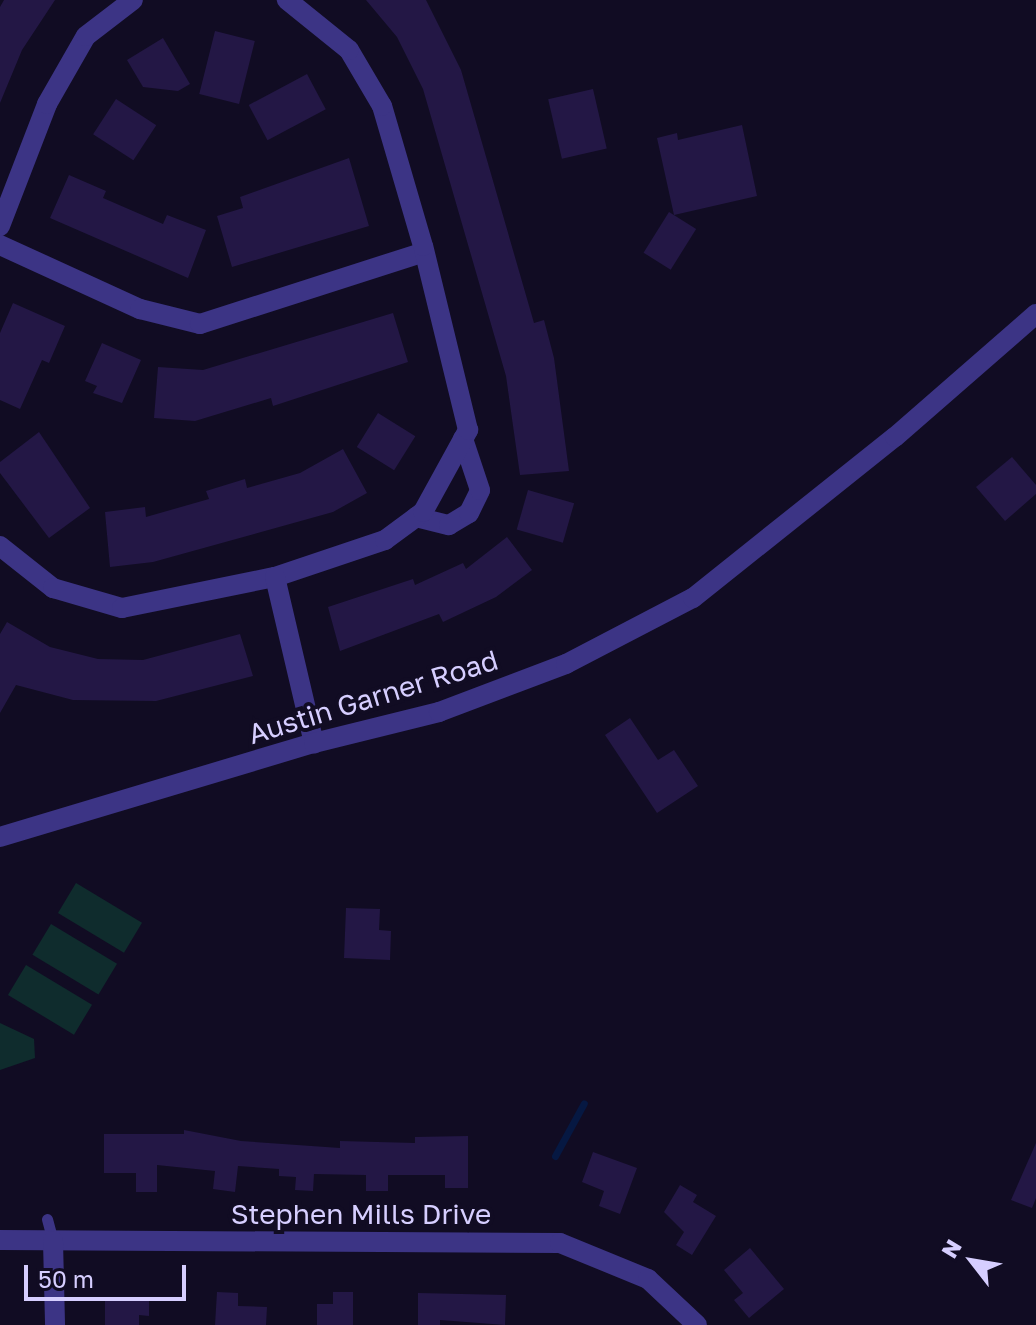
<!DOCTYPE html>
<html>
<head>
<meta charset="utf-8">
<style>
	body { margin:0 }
	#map { position:relative; width:1036px; height:1325px; overflow:hidden; background:#110c23; font-family:"Golos Text",sans-serif }
	div>[style] { position:absolute }
	.green>* { inset:0; background:#0f2c2d; transform-origin:0 0 }
	.stream>* { height:7px; margin:-3.5px; padding:0 3.5px; transform-origin:3.5px; border-radius:3.5px; background:#061842 }
	.building>* { inset:0; background:#231745; transform-origin:0 0 }
	.service>* { height:11px; margin:-5.5px; padding:0 5.5px; transform-origin:5.5px; border-radius:5.5px; background:#3c3485 }
	.minor>* { height:20px; margin:-10px; padding:0 10px; transform-origin:10px; border-radius:10px; background:#3c3485 }
	.tertiary>* { height:20px; margin:-10px; padding:0 10px; transform-origin:10px; border-radius:10px; background:#3c3485 }
	span { translate:-50% -50%; white-space:nowrap; text-align:center; line-height:1.15; -webkit-text-stroke:8px #110c23; paint-order:stroke }
	.street-label { font-size:28px; color:#d6ceff }
	.north { position:absolute; left:932px; top:1221px; width:80px; height:80px; -webkit-text-stroke:6px #110c23; paint-order:stroke; rotate:301deg; font-size:22px; font-weight:700; line-height:32px; text-align:center; color:#d6ceff }
	.north::after { content:''; display:block; margin:auto; width:28px; height:36px; background:#d6ceff; clip-path:polygon(50% 0,100% 100%,50% 72%,0 100%) }
	.scale { position:absolute; left:24px; top:1265px; width:162px; height:36px; box-sizing:border-box; border:4px solid #d6ceff; border-top:0; padding-left:10px; font-size:24px; line-height:28px; white-space:nowrap; color:#d6ceff; -webkit-text-stroke:6px #110c23; paint-order:stroke }
</style>
</head>
<body>
<div id="map">
	<div class="green">
		<div style="left:76px;top:883px;width:77px;height:35px;rotate:31deg"></div>
		<div style="left:51px;top:924px;width:77px;height:36px;rotate:31deg"></div>
		<div style="left:26px;top:965px;width:77px;height:35px;rotate:31deg"></div>
		<div style="clip-path:polygon(0 1023px,34px 1039px,35px 1058px,0 1070px)"></div>
	</div>
	<div class="stream">
		<div style="left:555px;top:1156px;width:60px;rotate:-61.3deg"></div>
	</div>
	<div class="building">
		<div style="clip-path:polygon(4px 0,55px 0,22px 50px,0 103px,0 7px)"></div>
		<div style="clip-path:polygon(366px 0,426px 0,461px 70px,534px 323px,544px 320px,554px 358px,569px 471px,520px 475px,506px 376px,423px 89px,397px 37px)"></div>
		<div style="left:215px;top:31px;width:41px;height:65px;rotate:14deg"></div>
		<div style="clip-path:polygon(163px 38px,190px 84px,178px 91px,143px 87px,127px 60px)"></div>
		<div style="left:307px;top:74px;width:40px;height:66px;rotate:62deg"></div>
		<div style="left:593px;top:89px;width:61px;height:46px;rotate:77deg"></div>
		<div style="left:116px;top:99px;width:48px;height:42px;rotate:33deg"></div>
		<div style="clip-path:polygon(742px 125px,757px 196px,674px 215px,657px 138px,677px 133px,678px 140px)"></div>
		<div style="clip-path:polygon(349px 158px,369px 226px,232px 267px,217px 216px,243px 208px,240px 197px)"></div>
		<div style="clip-path:polygon(69px 175px,106px 191px,103px 198px,163px 224px,167px 215px,206px 230px,188px 278px,50px 218px)"></div>
		<div style="left:669px;top:212px;width:32px;height:48px;rotate:32deg"></div>
		<div style="clip-path:polygon(13px 303px,65px 326px,49px 363px,42px 360px,20px 409px,0 400px,0 333px)"></div>
		<div style="clip-path:polygon(393px 313px,408px 362px,273px 406px,271px 398px,195px 421px,154px 418px,158px 367px,203px 370px)"></div>
		<div style="clip-path:polygon(102px 343px,141px 360px,122px 403px,93px 393px,97px 386px,85px 381px)"></div>
		<div style="left:378px;top:413px;width:44px;height:40px;rotate:32deg"></div>
		<div style="clip-path:polygon(39px 432px,90px 508px,49px 538px,0 473px,0 462px)"></div>
		<div style="clip-path:polygon(343px 449px,367px 493px,333px 512px,153px 562px,110px 567px,105px 512px,145px 507px,146px 517px,209px 499px,206px 491px,245px 479px,247px 488px,300px 473px)"></div>
		<div style="clip-path:polygon(1012px 457px,1036px 485px,1036px 494px,1005px 521px,976px 487px)"></div>
		<div style="left:528px;top:490px;width:48px;height:41px;rotate:16deg"></div>
		<div style="clip-path:polygon(507px 537px,532px 570px,496px 597px,443px 622px,439px 614px,340px 651px,328px 607px,413px 579px,415px 585px,463px 563px,466px 569px)"></div>
		<div style="clip-path:polygon(7px 622px,50px 647px,98px 659px,143px 660px,240px 634px,253px 676px,156px 701px,73px 700px,16px 685px,0 713px,0 634px)"></div>
		<div style="clip-path:polygon(630px 718px,658px 760px,674px 750px,698px 786px,657px 813px,605px 735px)"></div>
		<div style="clip-path:polygon(346px 908px,380px 909px,379px 930px,391px 931px,390px 960px,344px 958px)"></div>
		<div style="clip-path:polygon(184px 1130px,241px 1141px,340px 1148px,340px 1141px,415px 1143px,415px 1137px,468px 1136px,468px 1188px,445px 1188px,445px 1175px,388px 1175px,388px 1191px,366px 1191px,366px 1175px,314px 1174px,313px 1191px,295px 1190px,296px 1177px,279px 1176px,279px 1169px,238px 1166px,235px 1192px,213px 1189px,215px 1171px,157px 1165px,157px 1192px,136px 1192px,136px 1173px,104px 1173px,104px 1134px,184px 1134px)"></div>
		<div style="clip-path:polygon(1036px 1143px,1036px 1198px,1032px 1208px,1011px 1200px)"></div>
		<div style="clip-path:polygon(593px 1152px,637px 1168px,620px 1214px,599px 1206px,604px 1191px,582px 1182px)"></div>
		<div style="clip-path:polygon(680px 1185px,697px 1195px,693px 1202px,716px 1216px,692px 1255px,676px 1245px,684px 1232px,664px 1212px)"></div>
		<div style="clip-path:polygon(750px 1248px,784px 1289px,749px 1318px,734px 1300px,743px 1293px,724px 1270px)"></div>
		<div style="clip-path:polygon(217px 1292px,238px 1293px,238px 1306px,267px 1307px,266px 1325px,215px 1325px)"></div>
		<div style="clip-path:polygon(333px 1292px,353px 1292px,353px 1325px,317px 1325px,317px 1304px,333px 1304px)"></div>
		<div style="clip-path:polygon(418px 1293px,506px 1295px,505px 1325px,440px 1320px,440px 1325px,418px 1325px)"></div>
		<div style="clip-path:polygon(105px 1297px,149px 1298px,149px 1316px,139px 1315px,139px 1325px,105px 1325px)"></div>
	</div>
	<div class="service">
		<div style="left:47px;top:1219px;width:23px;rotate:75deg"></div>
	</div>
	<div class="minor">
		<div style="left:0;top:226px;width:131px;rotate:-68.9deg"></div>
		<div style="left:47px;top:104px;width:78px;rotate:-60.2deg"></div>
		<div style="left:86px;top:36px;width:59px;rotate:-37.5deg"></div>
		<div style="left:0;top:245px;width:154px;rotate:24.6deg"></div>
		<div style="left:140px;top:309px;width:62px;rotate:14deg"></div>
		<div style="left:200px;top:324px;width:235px;rotate:-17.8deg"></div>
		<div style="left:416px;top:517px;width:34px;rotate:14deg"></div>
		<div style="left:449px;top:525px;width:23px;rotate:-31deg"></div>
		<div style="left:469px;top:513px;width:25px;rotate:-64deg"></div>
		<div style="left:480px;top:490px;width:54px;rotate:-108.4deg"></div>
		<div style="left:0;top:546px;width:68px;rotate:38.4deg"></div>
		<div style="left:53px;top:588px;width:72px;rotate:16.2deg"></div>
		<div style="left:122px;top:608px;width:156px;rotate:-11.5deg"></div>
		<div style="left:275px;top:577px;width:116px;rotate:-18.6deg"></div>
		<div style="left:385px;top:540px;width:47px;rotate:-36.4deg"></div>
		<div style="left:423px;top:512px;width:94px;rotate:-61.2deg"></div>
		<div style="left:468px;top:430px;width:189px;rotate:-103.7deg"></div>
		<div style="left:423px;top:246px;width:146px;rotate:-106.3deg"></div>
		<div style="left:382px;top:106px;width:65px;rotate:-120.5deg"></div>
		<div style="left:349px;top:50px;width:80px;rotate:-141.1deg"></div>
		<div style="left:275px;top:577px;width:171px;rotate:76.8deg"></div>
		<div style="left:0;top:1240px;width:560px;rotate:0.31deg"></div>
		<div style="left:560px;top:1243px;width:95px;rotate:22.2deg"></div>
		<div style="left:648px;top:1279px;width:67px;rotate:43.2deg"></div>
		<div style="left:53px;top:1241px;width:84px;rotate:88.6deg"></div>
	</div>
	<div class="tertiary">
		<div style="left:0;top:837px;width:328px;rotate:-16.7deg"></div>
		<div style="left:314px;top:743px;width:129px;rotate:-13.9deg"></div>
		<div style="left:439px;top:712px;width:136px;rotate:-20.7deg"></div>
		<div style="left:566px;top:664px;width:143px;rotate:-27.5deg"></div>
		<div style="left:693px;top:598px;width:258px;rotate:-38.6deg"></div>
		<div style="left:895px;top:437px;width:187px;rotate:-41.1deg"></div>
	</div>
	<div class="street-label">
		<span style="left:373px;top:697px;rotate:-17deg">Austin Garner Road</span>
		<span style="left:361px;top:1214px">Stephen Mills Drive</span>
	</div>
	<div class="north">N</div>
	<div class="scale">50 m</div>
</div>
</body>
</html>
